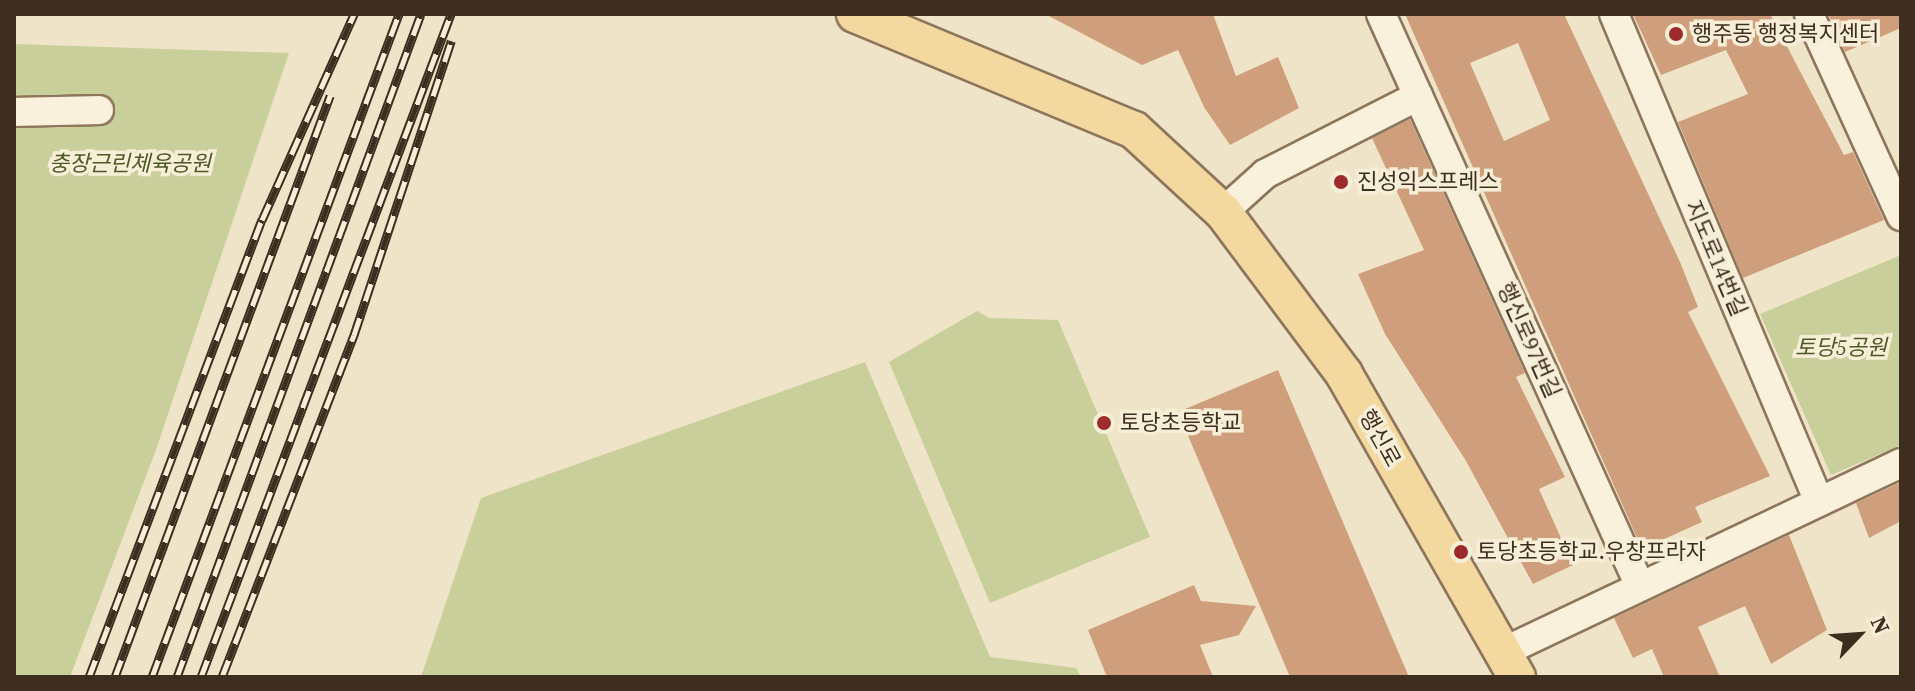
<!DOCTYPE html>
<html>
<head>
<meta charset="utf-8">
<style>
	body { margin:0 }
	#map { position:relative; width:1915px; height:691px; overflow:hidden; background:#f0e4c8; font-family:"Source Serif 4","Noto Sans KR",serif }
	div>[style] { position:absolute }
	.green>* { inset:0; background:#c9cf9b }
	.building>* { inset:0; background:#cf9f7d }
	.roads { filter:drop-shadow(2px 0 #8d765c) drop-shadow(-2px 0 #8d765c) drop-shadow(0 2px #8d765c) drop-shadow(0 -2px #8d765c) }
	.minor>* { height:28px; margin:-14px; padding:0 14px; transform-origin:14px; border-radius:14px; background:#faf1dc }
	.major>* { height:36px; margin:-18px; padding:0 18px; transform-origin:18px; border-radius:18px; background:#f3d9a0 }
	.rail>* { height:9px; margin-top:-4.5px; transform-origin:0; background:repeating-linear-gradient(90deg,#f7eed8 0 18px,#3d2e20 0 36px); box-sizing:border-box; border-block:2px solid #3d2e20 }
	.dots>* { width:22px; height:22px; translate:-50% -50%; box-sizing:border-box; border:4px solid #f7eed8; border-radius:50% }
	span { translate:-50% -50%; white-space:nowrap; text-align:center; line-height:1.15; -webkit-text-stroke:7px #f7eed8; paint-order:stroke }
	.poi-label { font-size:22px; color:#3d2e20 }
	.left { translate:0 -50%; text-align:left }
	.park-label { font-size:22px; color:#4d5a26; font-style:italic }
	.street-label { font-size:22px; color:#3d2e20 }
	.frame { position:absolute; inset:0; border:16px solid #3d2e20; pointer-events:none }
	.north { position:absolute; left:1819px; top:595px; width:80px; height:80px; -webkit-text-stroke:6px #f7eed8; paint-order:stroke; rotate:65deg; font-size:22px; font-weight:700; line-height:32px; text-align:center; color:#3d2e20 }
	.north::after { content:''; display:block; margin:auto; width:28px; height:36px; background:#3d2e20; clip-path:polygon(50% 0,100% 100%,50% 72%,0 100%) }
</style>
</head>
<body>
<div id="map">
	<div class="green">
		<div style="clip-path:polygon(14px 44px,289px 53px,157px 447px,70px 677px,14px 677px)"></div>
		<div style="clip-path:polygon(1901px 255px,1901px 445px,1831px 475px,1760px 314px)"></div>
		<div style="clip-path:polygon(977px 311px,989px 318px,1058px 320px,1150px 537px,990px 603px,889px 362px)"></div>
		<div style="clip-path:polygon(865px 362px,990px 657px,1076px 668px,1081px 677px,421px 677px,481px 498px)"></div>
	</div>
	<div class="building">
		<div style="clip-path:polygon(1045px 14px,1213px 14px,1236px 76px,1278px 57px,1299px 108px,1230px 145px,1204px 107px,1178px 50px,1142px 65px)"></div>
		<div style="clip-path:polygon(evenodd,1405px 14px,1564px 14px,1680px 262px,1698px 307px,1688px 312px,1770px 476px,1695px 507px,1702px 522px,1642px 549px,1405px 14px,1518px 43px,1550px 120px,1504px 141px,1470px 63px,1518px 43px)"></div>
		<div style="clip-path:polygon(1633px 14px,1770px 14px,1844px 155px,1853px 152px,1884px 220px,1743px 278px,1678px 122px,1748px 94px,1726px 50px,1661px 75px)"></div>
		<div style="clip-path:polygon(1828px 14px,1901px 14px,1901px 28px,1845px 52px)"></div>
		<div style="clip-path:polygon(1410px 119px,1525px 373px,1516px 377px,1565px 477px,1539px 489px,1573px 565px,1533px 584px,1466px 461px,1385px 334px,1358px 274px,1424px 250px,1372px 138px)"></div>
		<div style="clip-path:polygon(1278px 370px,1409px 677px,1290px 677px,1260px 606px,1178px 412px)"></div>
		<div style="clip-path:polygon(1901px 482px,1901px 521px,1869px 538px,1856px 503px)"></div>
		<div style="clip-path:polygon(1789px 535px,1827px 630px,1771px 664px,1745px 606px,1698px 627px,1720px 677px,1664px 677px,1652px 649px,1633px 658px,1614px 618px)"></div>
		<div style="clip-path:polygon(1194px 585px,1201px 601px,1256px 606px,1239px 635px,1200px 645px,1213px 677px,1107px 677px,1088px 630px)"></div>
	</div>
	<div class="roads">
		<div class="minor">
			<div style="left:1381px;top:14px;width:626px;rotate:65.65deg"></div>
			<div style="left:1614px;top:14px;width:529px;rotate:67.21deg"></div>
			<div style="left:1809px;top:14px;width:222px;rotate:65.5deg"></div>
			<div style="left:14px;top:112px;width:85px;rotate:-1.3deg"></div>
			<div style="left:1223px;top:212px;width:57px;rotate:-42.1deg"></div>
			<div style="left:1265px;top:174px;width:172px;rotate:-27deg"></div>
			<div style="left:1501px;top:653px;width:443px;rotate:-25.4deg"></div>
		</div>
		<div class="major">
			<div style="left:855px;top:14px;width:302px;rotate:22.6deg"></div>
			<div style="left:1134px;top:130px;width:121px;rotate:42.7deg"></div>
			<div style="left:1223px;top:212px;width:202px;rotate:53.2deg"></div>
			<div style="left:1344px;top:374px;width:349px;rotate:60.3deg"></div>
		</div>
	</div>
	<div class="rail">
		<div style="left:89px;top:677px;width:489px;rotate:-69.3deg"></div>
		<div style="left:262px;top:220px;width:226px;rotate:-65.9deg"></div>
		<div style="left:115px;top:677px;width:620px;rotate:-69.69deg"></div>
		<div style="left:152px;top:677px;width:708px;rotate:-69.57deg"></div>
		<div style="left:177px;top:677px;width:706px;rotate:-69.8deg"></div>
		<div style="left:201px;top:677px;width:709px;rotate:-69.34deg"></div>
		<div style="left:222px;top:677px;width:367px;rotate:-68.9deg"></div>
		<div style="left:354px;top:335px;width:310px;rotate:-71.7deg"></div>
	</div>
	<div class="dots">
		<div style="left:1676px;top:34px;background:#9e2a2b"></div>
		<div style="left:1341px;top:182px;background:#9e2a2b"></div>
		<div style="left:1104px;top:423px;background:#9e2a2b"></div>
		<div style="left:1461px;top:552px;background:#9e2a2b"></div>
	</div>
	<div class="poi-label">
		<span class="left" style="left:1692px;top:34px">행주동 행정복지센터</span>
		<span class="left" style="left:1357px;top:182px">진성익스프레스</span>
		<span class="left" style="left:1120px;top:423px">토당초등학교</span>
		<span class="left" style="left:1477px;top:552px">토당초등학교.우창프라자</span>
	</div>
	<div class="park-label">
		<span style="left:130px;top:164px">충장근린체육공원</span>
		<span style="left:1841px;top:348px">토당5공원</span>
	</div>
	<div class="street-label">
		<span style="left:1716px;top:258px;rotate:67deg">지도로14번길</span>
		<span style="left:1529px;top:340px;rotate:66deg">행신로97번길</span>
		<span style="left:1380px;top:438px;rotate:61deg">행신로</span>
	</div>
	<div class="frame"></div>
	<div class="north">N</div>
</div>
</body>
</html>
